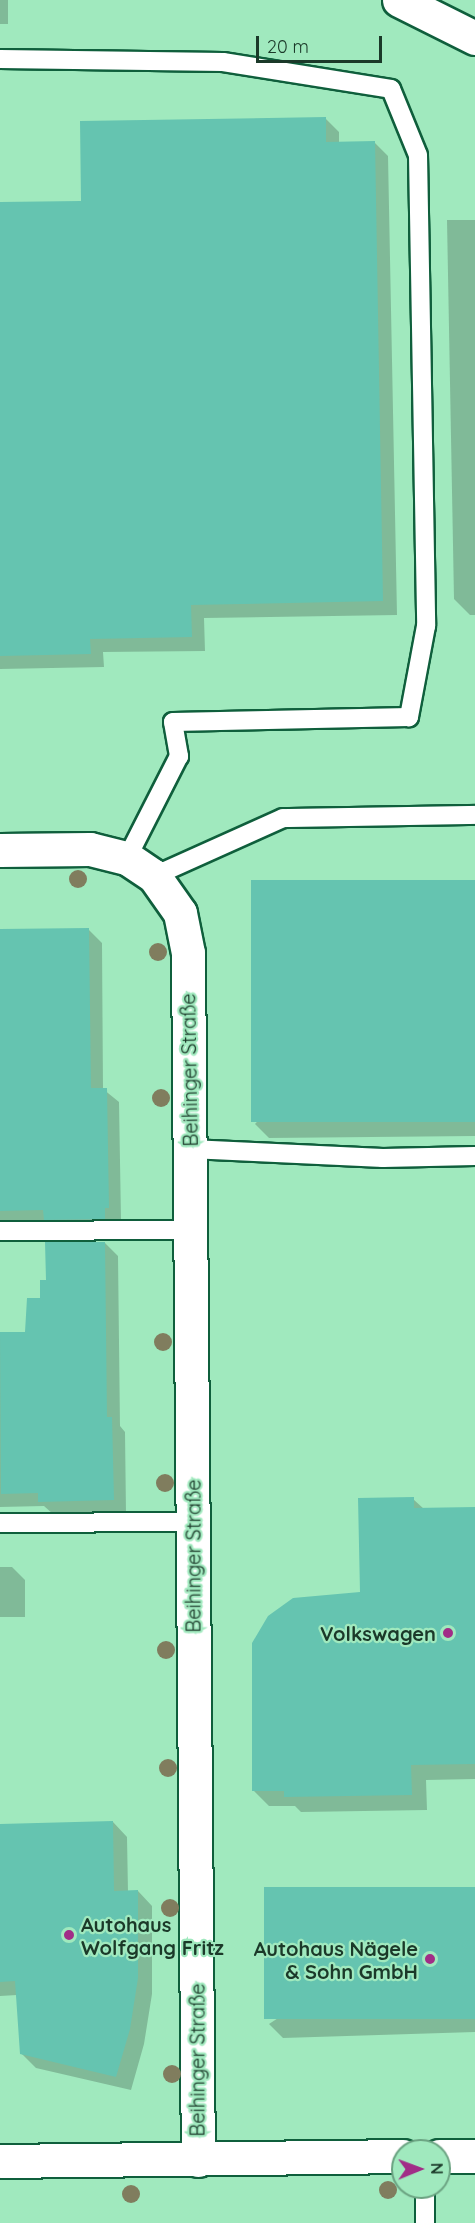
<!DOCTYPE html>
<html>
<head>
<meta charset="utf-8">
<style>
	body { margin:0 }
	#map { position:relative; width:475px; height:2223px; overflow:hidden; background:#a0e9be; font-family:Quicksand,sans-serif }
	div>[style] { position:absolute }
	.shadow>* { inset:0; background:#0003; transform-origin:0 0 }
	.building>* { inset:0; background:#65c4b0; transform-origin:0 0 }
	.roads { filter:drop-shadow(2px 0 #0f5f3c) drop-shadow(-2px 0 #0f5f3c) drop-shadow(0 2px #0f5f3c) drop-shadow(0 -2px #0f5f3c) }
	.lane>* { height:18px; margin:-9px; padding:0 9px; transform-origin:9px; border-radius:9px; background:#fff }
	.street>* { height:33px; margin:-16.5px; padding:0 16.5px; transform-origin:16.5px; border-radius:16.5px; background:#fff }
	.secondary>* { height:33px; margin:-16.5px; padding:0 16.5px; transform-origin:16.5px; border-radius:16.5px; background:#fff }
	.trees>* { width:18px; height:18px; margin:-9px; border-radius:50%; background:#807d5e }
	.dots>* { width:16px; height:16px; translate:-50% -50%; box-sizing:border-box; border:3px solid #a0e9be; border-radius:50% }
	span { translate:-50% -50%; white-space:nowrap; text-align:center; line-height:1.15; -webkit-text-stroke:4.5px #a0e9be; paint-order:stroke }
	.street-label { font-size:20px; color:#1b3929 }
	.poi-label { font-size:20px; color:#1b3929; font-weight:700 }
	.right { translate:-100% -50%; text-align:right }
	.left { translate:0 -50%; text-align:left }
	.north { position:absolute; left:391px; top:2139px; width:60px; height:60px; box-sizing:border-box; background:#a0e9be; border:2px solid #6ba382; border-radius:50%; rotate:89deg; font-size:16px; font-weight:700; line-height:24px; text-align:center; color:#1b3929 }
	.north::after { content:''; display:block; margin:auto; width:21px; height:27px; background:#a12d87; clip-path:polygon(50% 0,100% 100%,50% 72%,0 100%) }
	.scale { position:absolute; left:256px; top:36px; width:126px; height:27px; box-sizing:border-box; border:3px solid #1b3929; border-top:0; padding-left:8px; font-size:18px; line-height:21px; white-space:nowrap; color:#1b3929; -webkit-text-stroke:4px #a0e9be; paint-order:stroke }
</style>
</head>
<body>
<div id="map">
	<div class="shadow">
		<div style="left:0;top:0;width:8px;height:24px"></div>
		<div style="clip-path:polygon(325px 118px,339px 132px,339px 143px,374px 142px,388px 156px,397px 615px,204px 618px,205px 651px,103px 652px,104px 667px,0 669px,0 204px,83px 202px)"></div>
		<div style="clip-path:polygon(447px 220px,475px 220px,475px 615px,470px 615px,454px 599px)"></div>
		<div style="clip-path:polygon(475px 882px,475px 1136px,269px 1138px,255px 1124px)"></div>
		<div style="clip-path:polygon(0 930px,89px 930px,102px 943px,103px 1089px,119px 1102px,121px 1220px,117px 1221px,117px 1232px,0 1224px)"></div>
		<div style="clip-path:polygon(105px 1243px,118px 1256px,120px 1426px,125px 1432px,126px 1513px,53px 1514px,44px 1506px,0 1507px,0 1333px,26px 1333px,48px 1281px)"></div>
		<div style="clip-path:polygon(413px 1499px,424px 1509px,475px 1508px,475px 1779px,426px 1780px,427px 1810px,301px 1812px,295px 1806px,269px 1806px,254px 1791px)"></div>
		<div style="clip-path:polygon(0 1567px,12px 1567px,25px 1580px,25px 1617px,0 1617px)"></div>
		<div style="clip-path:polygon(113px 1822px,127px 1837px,128px 1892px,138px 1891px,152px 1906px,152px 1994px,144px 2044px,131px 2090px,36px 2068px,21px 2053px,17px 1995px,0 1996px,0 1825px)"></div>
		<div style="clip-path:polygon(475px 1889px,475px 2032px,283px 2038px,269px 2024px)"></div>
	</div>
	<div class="building">
		<div style="clip-path:polygon(326px 117px,326px 142px,375px 141px,383px 601px,191px 605px,192px 637px,90px 639px,91px 654px,0 656px,0 202px,81px 201px,80px 121px)"></div>
		<div style="left:475px;top:880px;width:242px;height:224px;rotate:90deg"></div>
		<div style="clip-path:polygon(89px 928px,91px 1088px,107px 1088px,109px 1208px,105px 1208px,105px 1219px,44px 1220px,43px 1210px,0 1211px,0 929px)"></div>
		<div style="clip-path:polygon(45px 1242px,105px 1242px,107px 1417px,112px 1417px,114px 1500px,38px 1502px,38px 1493px,1px 1494px,0 1332px,25px 1332px,27px 1298px,40px 1298px,40px 1280px,46px 1280px)"></div>
		<div style="clip-path:polygon(414px 1497px,414px 1508px,475px 1507px,475px 1764px,411px 1765px,412px 1795px,284px 1797px,284px 1791px,252px 1791px,252px 1643px,268px 1616px,293px 1598px,360px 1592px,358px 1498px)"></div>
		<div style="clip-path:polygon(113px 1821px,114px 1891px,138px 1890px,138px 1978px,130px 2029px,116px 2077px,20px 2054px,15px 1981px,0 1982px,0 1824px)"></div>
		<div style="left:475px;top:1887px;width:132px;height:211px;rotate:90deg"></div>
	</div>
	<div class="roads">
		<div class="lane">
			<div style="left:0;top:59px;width:223px;rotate:0.8deg"></div>
			<div style="left:223px;top:62px;width:170px;rotate:9.1deg"></div>
			<div style="left:391px;top:89px;width:71px;rotate:67.8deg"></div>
			<div style="left:418px;top:155px;width:471px;rotate:89deg"></div>
			<div style="left:426px;top:626px;width:93px;rotate:100.6deg"></div>
			<div style="left:409px;top:717px;width:236px;rotate:178.8deg"></div>
			<div style="left:173px;top:722px;width:35px;rotate:80deg"></div>
			<div style="left:179px;top:756px;width:114px;rotate:117deg"></div>
			<div style="left:154px;top:876px;width:141px;rotate:-24.2deg"></div>
			<div style="left:283px;top:818px;width:192px;rotate:-0.9deg"></div>
			<div style="left:190px;top:1149px;width:193px;rotate:2.7deg"></div>
			<div style="left:383px;top:1158px;width:92px;rotate:-1.2deg"></div>
			<div style="left:0;top:1231px;width:190px;rotate:-0.3deg"></div>
			<div style="left:0;top:1523px;width:193px;rotate:-0.3deg"></div>
			<div style="left:425px;top:2187px;width:36px;rotate:90deg"></div>
		</div>
		<div class="street">
			<div style="left:0;top:850px;width:90px;rotate:-0.6deg"></div>
			<div style="left:90px;top:849px;width:38px;rotate:14deg"></div>
			<div style="left:127px;top:858px;width:32px;rotate:34deg"></div>
			<div style="left:154px;top:876px;width:45px;rotate:54.9deg"></div>
			<div style="left:180px;top:913px;width:41px;rotate:78.7deg"></div>
			<div style="left:188px;top:953px;width:1207px;rotate:89.53deg"></div>
			<div style="left:439px;top:2156px;width:36px"></div>
			<div style="left:0;top:2161px;width:403px;rotate:-0.7deg"></div>
		</div>
		<div class="secondary">
			<div style="left:399px;top:0;width:85px;rotate:26.6deg"></div>
		</div>
	</div>
	<div class="trees">
		<div style="left:78px;top:879px"></div>
		<div style="left:158px;top:952px"></div>
		<div style="left:161px;top:1098px"></div>
		<div style="left:163px;top:1342px"></div>
		<div style="left:165px;top:1483px"></div>
		<div style="left:166px;top:1650px"></div>
		<div style="left:168px;top:1768px"></div>
		<div style="left:170px;top:1908px"></div>
		<div style="left:172px;top:2074px"></div>
		<div style="left:388px;top:2190px"></div>
		<div style="left:131px;top:2194px"></div>
	</div>
	<div class="dots">
		<div style="left:448px;top:1633px;background:#a12d87"></div>
		<div style="left:69px;top:1935px;background:#a12d87"></div>
		<div style="left:430px;top:1959px;background:#a12d87"></div>
	</div>
	<div class="street-label">
		<span style="left:189px;top:1070px;rotate:-91deg">Beihinger Straße</span>
		<span style="left:193px;top:1556px;rotate:-90deg">Beihinger Straße</span>
		<span style="left:197px;top:2060px;rotate:-90deg">Beihinger Straße</span>
	</div>
	<div class="poi-label">
		<span class="right" style="left:436px;top:1633px">Volkswagen</span>
		<span class="left" style="left:81px;top:1936px">Autohaus<br>Wolfgang Fritz</span>
		<span class="right" style="left:418px;top:1960px">Autohaus Nägele<br>&amp; Sohn GmbH</span>
	</div>
	<div class="north">N</div>
	<div class="scale">20 m</div>
</div>
</body>
</html>
